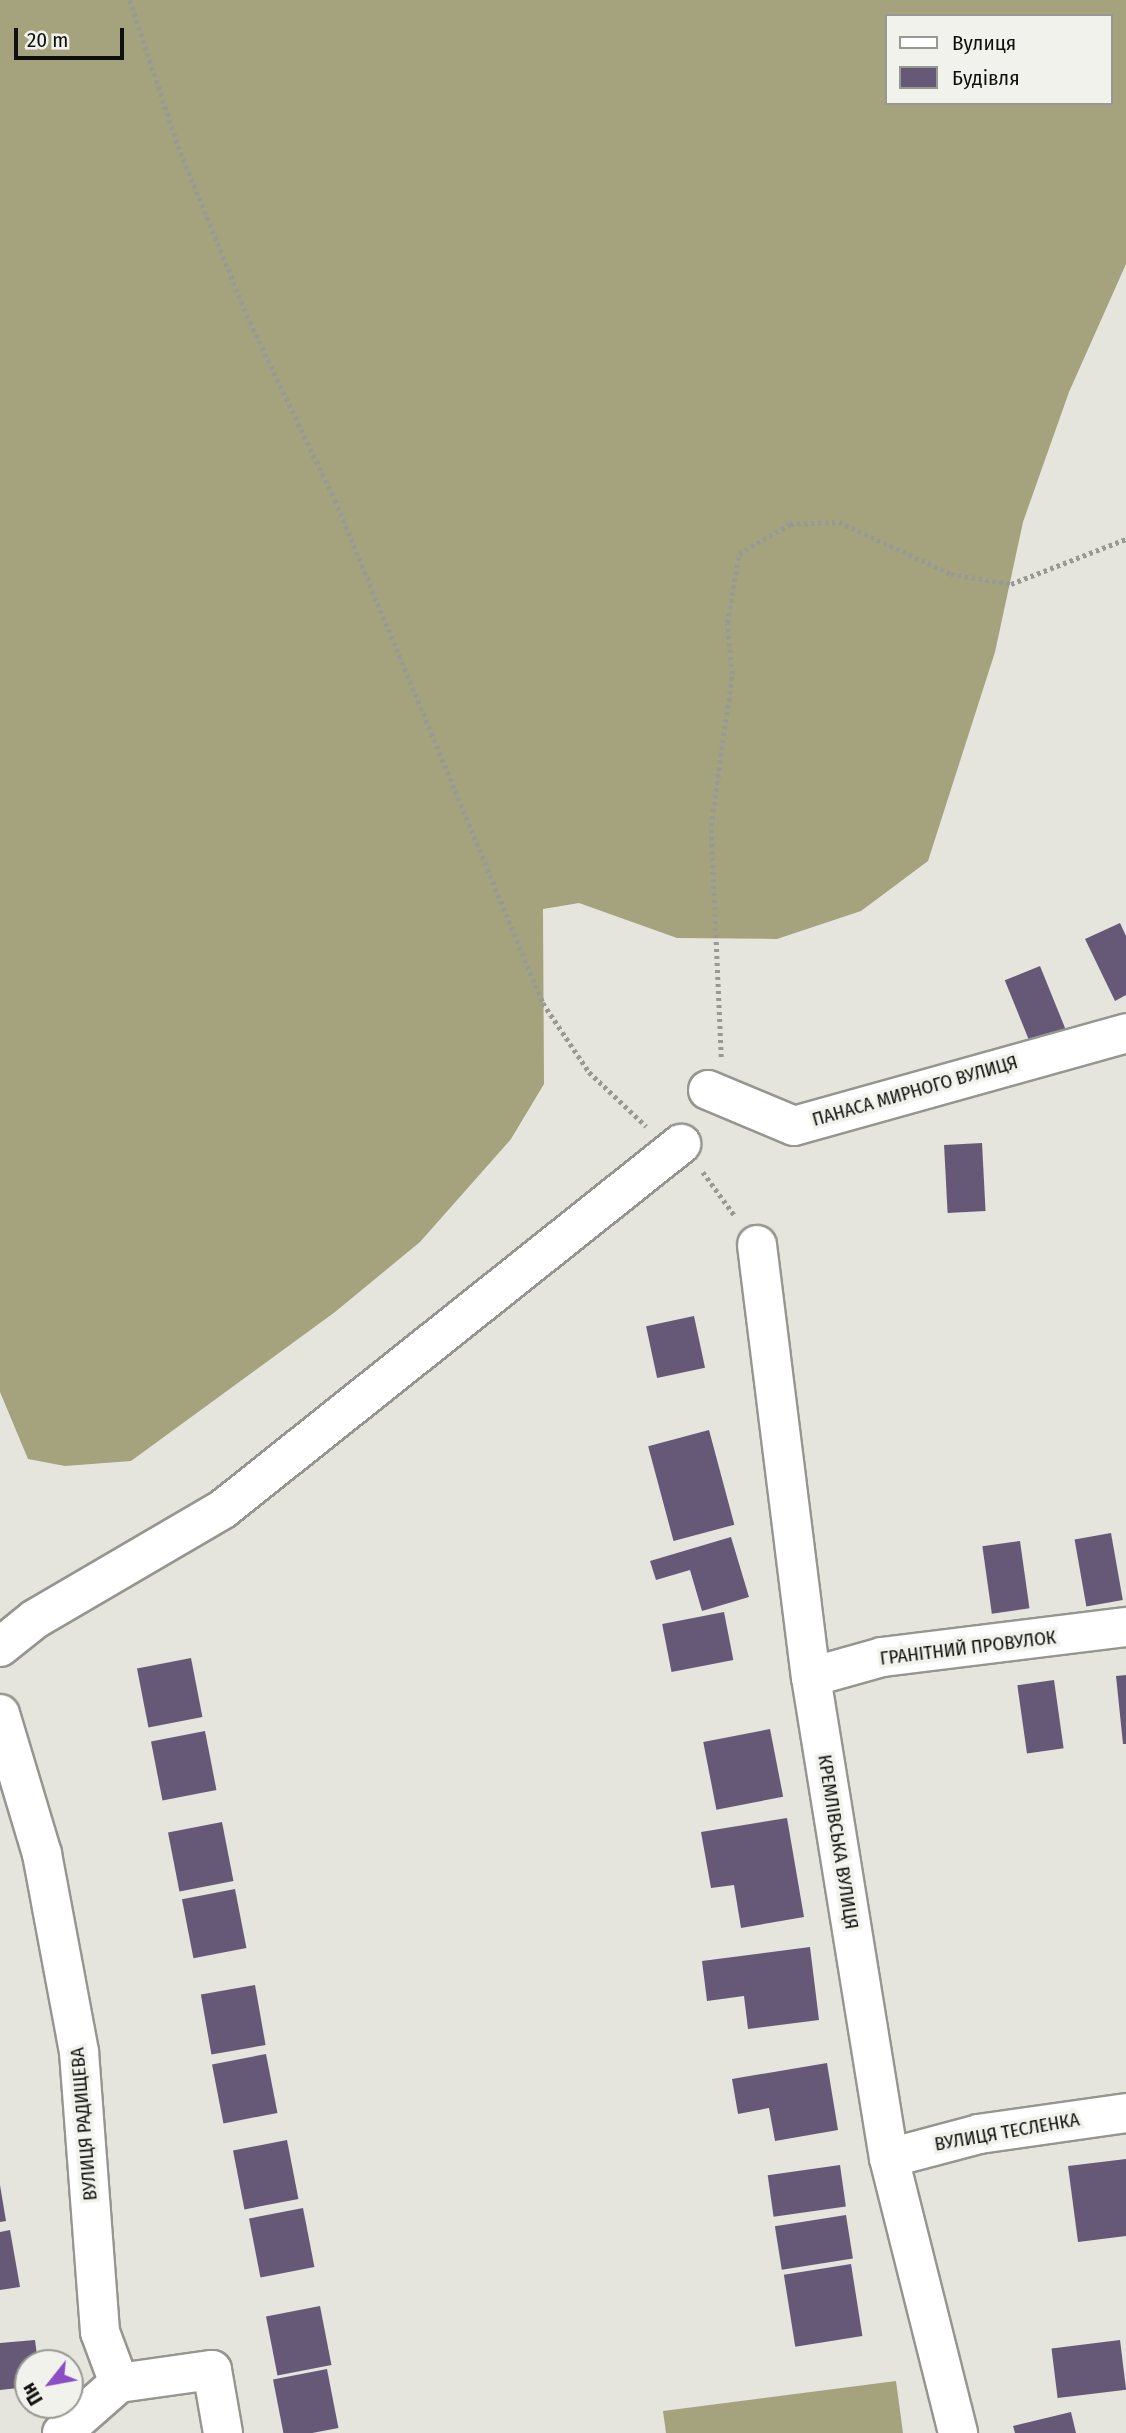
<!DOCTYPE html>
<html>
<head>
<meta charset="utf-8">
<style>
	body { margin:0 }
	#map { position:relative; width:1126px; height:2433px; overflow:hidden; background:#e5e5de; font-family:"Fira Sans Condensed",sans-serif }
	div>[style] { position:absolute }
	.forest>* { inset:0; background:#a4a37e }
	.building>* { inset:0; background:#665978; transform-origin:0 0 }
	.path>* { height:4.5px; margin-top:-2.25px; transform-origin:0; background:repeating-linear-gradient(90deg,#999994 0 3.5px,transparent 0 7px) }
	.roads { filter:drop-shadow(2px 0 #969690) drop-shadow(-2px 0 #969690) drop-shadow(0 2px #969690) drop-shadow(0 -2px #969690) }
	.minor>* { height:38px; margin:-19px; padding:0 19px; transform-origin:19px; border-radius:19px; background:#fff }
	span { translate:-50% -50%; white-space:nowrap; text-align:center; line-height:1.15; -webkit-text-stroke:7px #f2f2ec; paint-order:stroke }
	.street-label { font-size:19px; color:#10110e }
	.legend { position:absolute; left:885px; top:14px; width:228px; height:91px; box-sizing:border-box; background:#f2f2ec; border:2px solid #989893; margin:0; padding:9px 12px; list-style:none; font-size:21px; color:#10110e }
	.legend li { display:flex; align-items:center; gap:14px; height:35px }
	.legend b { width:35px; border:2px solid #989893 }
	.north { position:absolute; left:14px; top:2349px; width:70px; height:70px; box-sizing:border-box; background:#f2f2ec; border:2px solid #989893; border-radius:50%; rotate:239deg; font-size:19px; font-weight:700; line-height:28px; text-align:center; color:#10110e }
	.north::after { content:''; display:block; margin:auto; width:24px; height:32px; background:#8b4ec5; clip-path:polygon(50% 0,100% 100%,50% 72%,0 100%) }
	.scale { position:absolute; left:14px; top:28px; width:110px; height:32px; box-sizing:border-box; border:4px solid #10110e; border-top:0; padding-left:9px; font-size:21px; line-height:24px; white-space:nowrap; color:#10110e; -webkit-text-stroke:5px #f2f2ec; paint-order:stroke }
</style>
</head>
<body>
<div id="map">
	<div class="forest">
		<div style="clip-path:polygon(evenodd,0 0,1126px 0,1126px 264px,1069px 392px,1023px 522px,995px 652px,928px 861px,861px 911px,777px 939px,677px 938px,579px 903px,543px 909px,544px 1084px,511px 1139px,420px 1242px,335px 1312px,131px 1461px,65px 1466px,28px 1459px,0 1392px,0 0,886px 16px,1110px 16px,1110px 103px,886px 103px,886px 16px)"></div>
		<div style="clip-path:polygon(896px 2381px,903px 2433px,666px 2433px,663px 2411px)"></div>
	</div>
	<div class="building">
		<div style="clip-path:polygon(1120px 923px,1126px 936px,1126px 995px,1115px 1001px,1085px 939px)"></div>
		<div style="left:1040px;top:966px;width:68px;height:38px;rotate:68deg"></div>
		<div style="left:982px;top:1143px;width:68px;height:38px;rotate:87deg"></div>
		<div style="left:694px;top:1316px;width:53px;height:49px;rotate:78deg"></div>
		<div style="left:709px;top:1430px;width:98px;height:63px;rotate:75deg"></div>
		<div style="left:1111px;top:1533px;width:68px;height:37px;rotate:80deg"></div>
		<div style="clip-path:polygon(731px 1537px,749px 1597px,702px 1611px,690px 1570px,656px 1580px,650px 1561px)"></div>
		<div style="left:1020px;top:1541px;width:68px;height:38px;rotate:82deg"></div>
		<div style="left:724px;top:1612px;width:49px;height:63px;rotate:79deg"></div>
		<div style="left:191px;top:1658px;width:60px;height:55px;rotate:79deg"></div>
		<div style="clip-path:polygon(1126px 1675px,1126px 1744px,1123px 1744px,1116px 1676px)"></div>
		<div style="left:1054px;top:1680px;width:69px;height:37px;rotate:82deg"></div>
		<div style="left:770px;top:1729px;width:69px;height:68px;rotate:79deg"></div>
		<div style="left:205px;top:1731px;width:60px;height:55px;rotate:79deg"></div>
		<div style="clip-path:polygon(787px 1818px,804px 1917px,741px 1928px,734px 1885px,711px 1888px,701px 1832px)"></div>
		<div style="left:222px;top:1822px;width:60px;height:55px;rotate:79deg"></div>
		<div style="left:235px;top:1889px;width:60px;height:54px;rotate:79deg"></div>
		<div style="clip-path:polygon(810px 1947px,819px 2020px,748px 2029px,744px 1996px,707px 2001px,702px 1961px)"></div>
		<div style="left:255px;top:1985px;width:61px;height:55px;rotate:80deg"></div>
		<div style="left:266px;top:2054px;width:60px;height:55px;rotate:79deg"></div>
		<div style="clip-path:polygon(827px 2063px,838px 2130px,775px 2141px,769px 2108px,738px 2114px,732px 2079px)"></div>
		<div style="left:287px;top:2140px;width:60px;height:55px;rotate:79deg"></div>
		<div style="clip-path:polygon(1126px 2159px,1126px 2236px,1078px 2242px,1068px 2166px)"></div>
		<div style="left:840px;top:2165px;width:42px;height:73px;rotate:82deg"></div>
		<div style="clip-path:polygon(0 2185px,6px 2221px,0 2222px)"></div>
		<div style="left:303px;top:2208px;width:60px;height:55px;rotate:79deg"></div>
		<div style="left:846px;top:2215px;width:44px;height:72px;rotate:81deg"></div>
		<div style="clip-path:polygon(10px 2230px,20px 2287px,0 2290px,0 2232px)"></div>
		<div style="left:851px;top:2264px;width:73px;height:68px;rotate:81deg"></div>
		<div style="left:320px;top:2306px;width:60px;height:55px;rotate:79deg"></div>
		<div style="clip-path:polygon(35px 2340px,38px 2363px,28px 2363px,28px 2387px,0 2390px,0 2343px)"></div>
		<div style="left:1120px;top:2340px;width:50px;height:69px;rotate:83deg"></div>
		<div style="left:327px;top:2369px;width:60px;height:55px;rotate:79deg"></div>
		<div style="clip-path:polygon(1071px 2412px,1076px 2433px,1015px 2433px,1013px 2426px)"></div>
	</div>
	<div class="path">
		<div style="left:130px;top:0;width:154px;rotate:71.8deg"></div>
		<div style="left:178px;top:146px;width:190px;rotate:67.8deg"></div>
		<div style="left:250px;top:322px;width:197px;rotate:64.5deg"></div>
		<div style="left:335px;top:500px;width:544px;rotate:67.53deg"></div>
		<div style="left:543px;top:1003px;width:83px;rotate:56.3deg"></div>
		<div style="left:589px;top:1072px;width:79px;rotate:43.5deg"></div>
		<div style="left:721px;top:1057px;width:231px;rotate:-92.5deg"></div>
		<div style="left:711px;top:826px;width:153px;rotate:-82.1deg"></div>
		<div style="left:732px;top:674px;width:51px;rotate:-95.6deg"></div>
		<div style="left:727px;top:623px;width:70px;rotate:-80.1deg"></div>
		<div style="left:739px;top:554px;width:59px;rotate:-30.5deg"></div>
		<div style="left:790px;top:524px;width:49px;rotate:-2.3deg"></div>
		<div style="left:839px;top:522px;width:123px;rotate:24.9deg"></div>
		<div style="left:951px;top:574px;width:61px;rotate:9.5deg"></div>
		<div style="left:1011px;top:584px;width:123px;rotate:-21.4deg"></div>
		<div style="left:703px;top:1172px;width:54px;rotate:54deg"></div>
	</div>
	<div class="roads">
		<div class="minor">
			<div style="left:708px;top:1090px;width:93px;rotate:22.7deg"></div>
			<div style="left:794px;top:1126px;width:345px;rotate:-15.6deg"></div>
			<div style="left:757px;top:1245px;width:435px;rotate:82.9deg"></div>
			<div style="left:811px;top:1677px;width:487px;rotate:80.8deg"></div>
			<div style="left:889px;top:2158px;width:284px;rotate:75.9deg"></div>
			<div style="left:0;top:1647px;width:45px;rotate:-38.7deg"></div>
			<div style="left:35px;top:1619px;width:218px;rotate:-30.3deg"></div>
			<div style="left:223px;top:1509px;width:586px;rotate:-38.55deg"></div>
			<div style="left:811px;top:1677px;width:74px;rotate:-15.7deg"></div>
			<div style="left:882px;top:1657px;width:246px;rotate:-7deg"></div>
			<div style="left:0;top:1714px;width:146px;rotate:73.3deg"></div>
			<div style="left:42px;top:1854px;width:201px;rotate:79.4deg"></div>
			<div style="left:79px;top:2052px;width:281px;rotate:85.7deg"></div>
			<div style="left:100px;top:2332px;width:54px;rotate:69.6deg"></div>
			<div style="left:119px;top:2383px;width:94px;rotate:-8deg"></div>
			<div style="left:212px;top:2370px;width:64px;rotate:80.1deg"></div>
			<div style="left:889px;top:2158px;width:93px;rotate:-14.9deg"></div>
			<div style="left:979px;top:2134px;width:148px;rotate:-8.1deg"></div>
			<div style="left:62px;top:2433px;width:76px;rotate:-41.3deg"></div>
		</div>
	</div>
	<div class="street-label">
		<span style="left:915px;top:1091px;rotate:-16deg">ПАНАСА МИРНОГО ВУЛИЦЯ</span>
		<span style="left:968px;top:1648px;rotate:-7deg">ГРАНІТНИЙ ПРОВУЛОК</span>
		<span style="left:838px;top:1842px;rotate:81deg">КРЕМЛІВСЬКА ВУЛИЦЯ</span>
		<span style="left:84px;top:2124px;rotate:-95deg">ВУЛИЦЯ РАДИЩЕВА</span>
		<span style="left:1007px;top:2132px;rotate:-10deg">ВУЛИЦЯ ТЕСЛЕНКА</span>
	</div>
	<ul class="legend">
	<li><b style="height:9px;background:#fff"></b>Вулиця</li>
	<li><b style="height:19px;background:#665978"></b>Будівля</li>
	</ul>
	<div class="north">Пн</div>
	<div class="scale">20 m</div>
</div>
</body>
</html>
